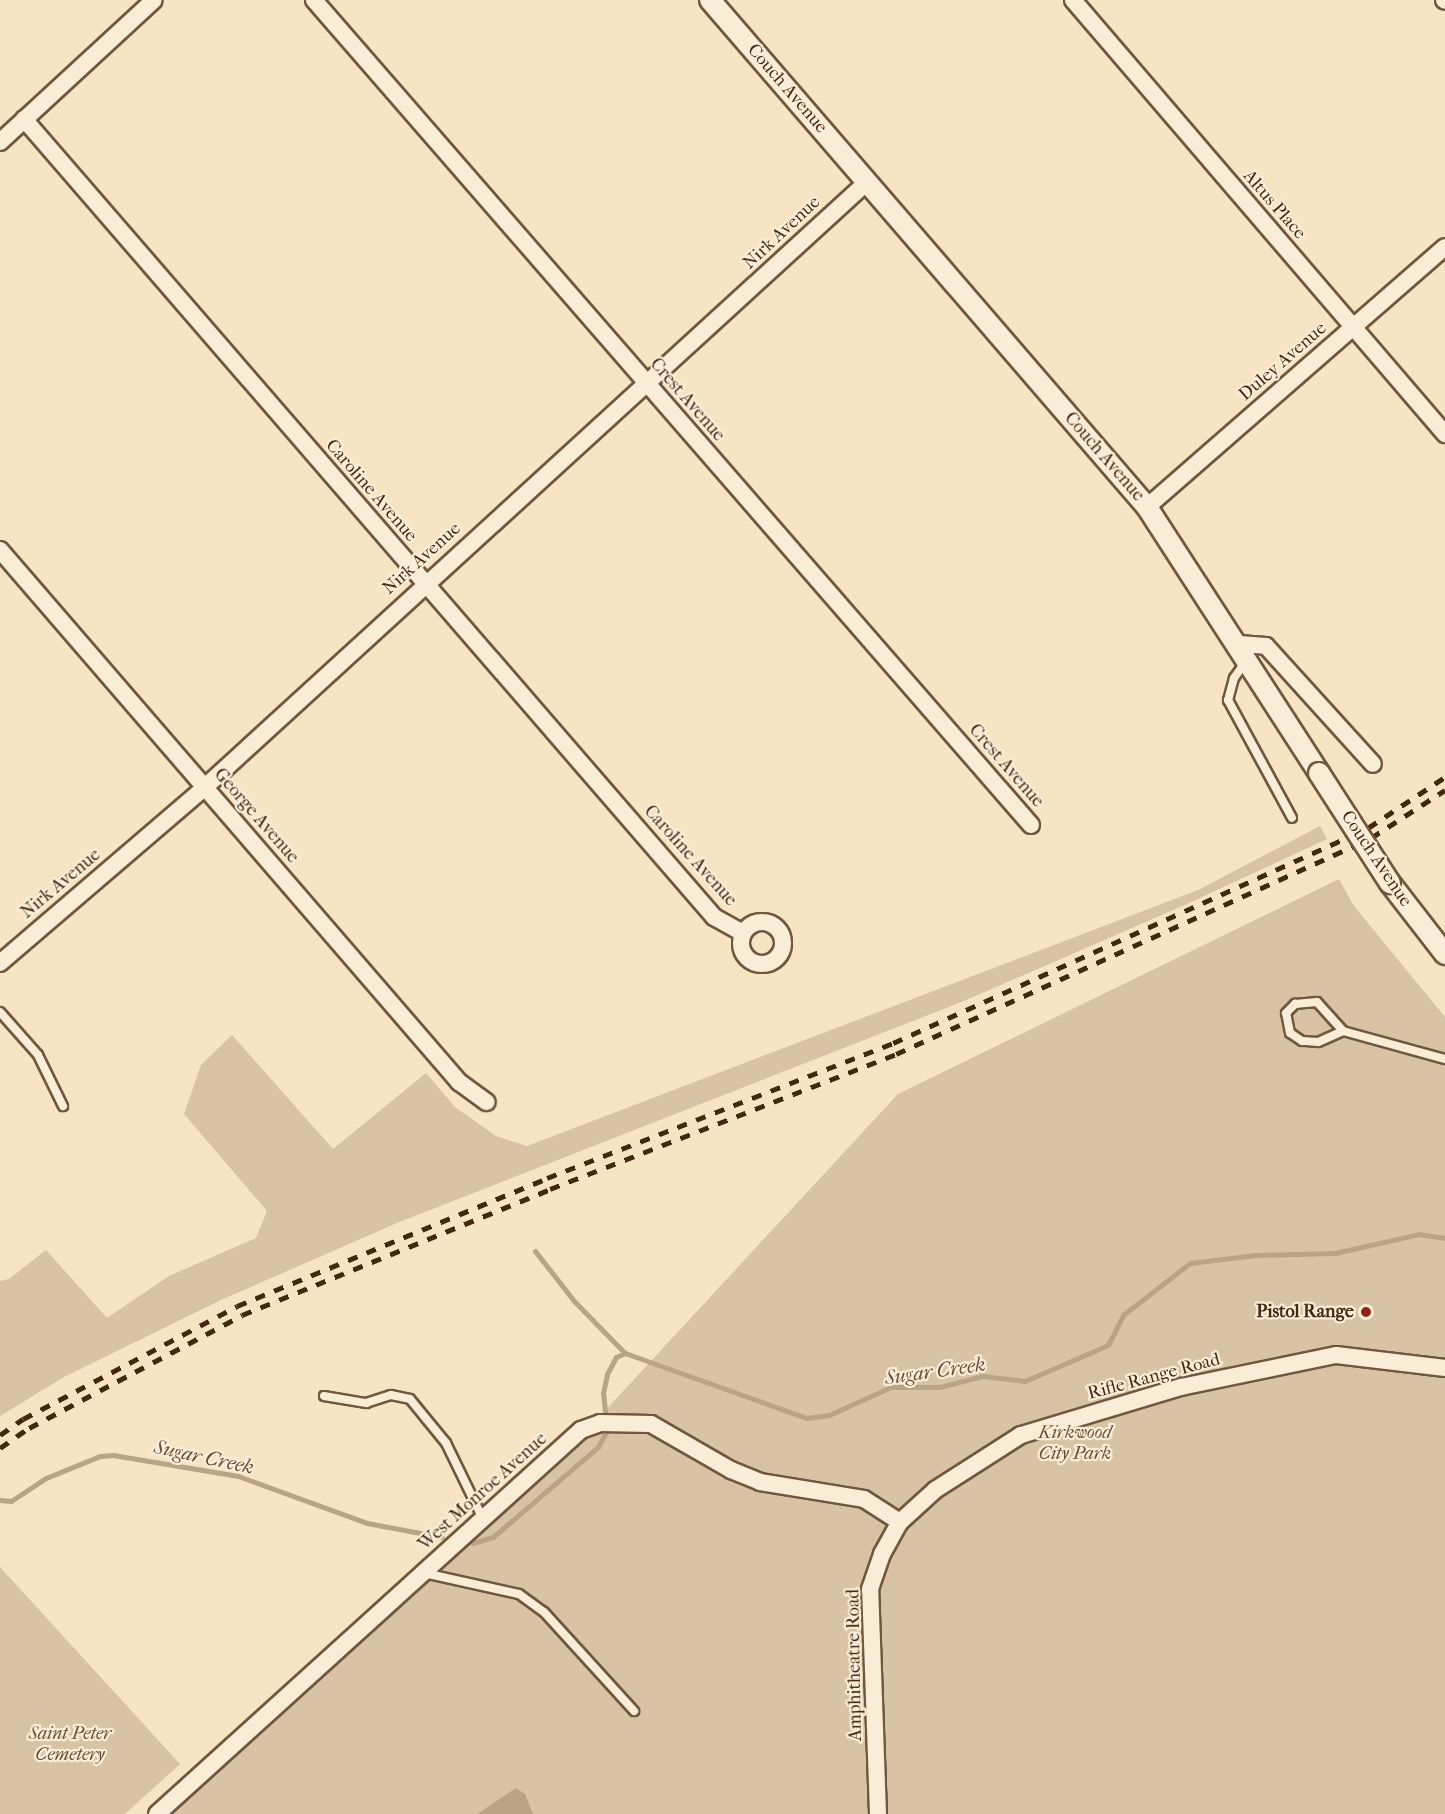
<!DOCTYPE html>
<html>
<head>
<meta charset="utf-8">
<style>
	body { margin:0 }
	#map { position:relative; width:1445px; height:1814px; overflow:hidden; background:#f6e4c3; font-family:"IM FELL French Canon",serif }
	div>[style] { position:absolute }
	.green>* { inset:0; background:#d8c4a5 }
	.water>* { inset:0; background:#b9a486 }
	.stream>* { height:5px; margin:-2.5px; padding:0 2.5px; transform-origin:2.5px; border-radius:2.5px; background:#b9a486 }
	.roads { filter:drop-shadow(2px 0 #70573d) drop-shadow(-2px 0 #70573d) drop-shadow(0 2px #70573d) drop-shadow(0 -2px #70573d) }
	.service>* { height:8px; margin:-4px; padding:0 4px; transform-origin:4px; border-radius:4px; background:#f9edd8 }
	.minor>* { height:16px; margin:-8px; padding:0 8px; transform-origin:8px; border-radius:8px; background:#f9edd8 }
	.minor>.ring { margin:-8px; padding:0; box-sizing:content-box; background:none; border:16px solid #f9edd8; border-radius:50% }
	.tertiary>* { height:20px; margin:-10px; padding:0 10px; transform-origin:10px; border-radius:10px; background:#f9edd8 }
	.rail>* { height:4.5px; margin-top:-2.25px; transform-origin:0; background:repeating-linear-gradient(90deg,#432810 0 10px,transparent 0 20px) }
	.bridges { filter:drop-shadow(2px 0 #70573d) drop-shadow(-2px 0 #70573d) drop-shadow(0 2px #70573d) drop-shadow(0 -2px #70573d) }
	.tertiary-bridge>* { height:20px; margin:-10px; padding:0 10px; transform-origin:10px; border-radius:10px; background:#f9edd8 }
	.dots>* { width:16px; height:16px; translate:-50% -50%; box-sizing:border-box; border:3px solid #f9edd8; border-radius:50% }
	span { translate:-50% -50%; white-space:nowrap; text-align:center; line-height:1.15; -webkit-text-stroke:4.5px #f9edd8; paint-order:stroke }
	.street-label { font-size:18px; color:#432810 }
	.poi-label { font-size:18px; color:#432810; font-weight:700 }
	.right { translate:-100% -50%; text-align:right }
	.park-label { font-size:18px; color:#684f35; font-style:italic }
	.water-label { font-size:20px; color:#664d33; font-style:italic }
</style>
</head>
<body>
<div id="map">
	<div class="green">
		<div style="clip-path:polygon(1320px 826px,1327px 839px,1187px 904px,964px 1001px,397px 1223px,221px 1300px,64px 1377px,0 1416px,0 1281px,9px 1279px,46px 1250px,107px 1318px,169px 1276px,256px 1238px,267px 1211px,184px 1114px,201px 1065px,232px 1035px,333px 1149px,426px 1073px,455px 1107px,496px 1136px,527px 1146px,1198px 890px)"></div>
		<div style="clip-path:polygon(1339px 879px,1354px 906px,1445px 1017px,1445px 1814px,169px 1814px,577px 1441px,898px 1094px)"></div>
		<div style="clip-path:polygon(0 1567px,180px 1764px,125px 1814px,0 1814px)"></div>
	</div>
	<div class="water">
		<div style="clip-path:polygon(516px 1788px,525px 1794px,533px 1814px,477px 1814px)"></div>
	</div>
	<div class="stream">
		<div style="left:535px;top:1251px;width:63px;rotate:52deg"></div>
		<div style="left:574px;top:1301px;width:73px;rotate:45.6deg"></div>
		<div style="left:625px;top:1353px;width:193px;rotate:19.7deg"></div>
		<div style="left:807px;top:1418px;width:22px;rotate:-8deg"></div>
		<div style="left:829px;top:1415px;width:68px;rotate:-24.3deg"></div>
		<div style="left:891px;top:1387px;width:49px"></div>
		<div style="left:940px;top:1387px;width:43px;rotate:-14.7deg"></div>
		<div style="left:982px;top:1376px;width:43px;rotate:6.6deg"></div>
		<div style="left:1025px;top:1381px;width:90px;rotate:-23.4deg"></div>
		<div style="left:1108px;top:1345px;width:34px;rotate:-63deg"></div>
		<div style="left:1123px;top:1315px;width:85px;rotate:-37.8deg"></div>
		<div style="left:1190px;top:1263px;width:66px;rotate:-6.9deg"></div>
		<div style="left:1256px;top:1255px;width:79px;rotate:-1.5deg"></div>
		<div style="left:1335px;top:1253px;width:86px;rotate:-12.7deg"></div>
		<div style="left:1419px;top:1234px;width:26px;rotate:9deg"></div>
		<div style="left:0;top:1500px;width:11px;rotate:5deg"></div>
		<div style="left:11px;top:1501px;width:42px;rotate:-33.3deg"></div>
		<div style="left:46px;top:1478px;width:58px;rotate:-22.2deg"></div>
		<div style="left:100px;top:1456px;width:13px;rotate:-4deg"></div>
		<div style="left:113px;top:1455px;width:127px;rotate:9.5deg"></div>
		<div style="left:238px;top:1476px;width:137px;rotate:20deg"></div>
		<div style="left:367px;top:1523px;width:76px;rotate:10.6deg"></div>
		<div style="left:473px;top:1543px;width:21px;rotate:-17deg"></div>
		<div style="left:493px;top:1537px;width:138px;rotate:-40.6deg"></div>
		<div style="left:598px;top:1447px;width:19px;rotate:-62deg"></div>
		<div style="left:607px;top:1430px;width:37px;rotate:-96deg"></div>
		<div style="left:603px;top:1393px;width:19px;rotate:-78deg"></div>
		<div style="left:607px;top:1374px;width:19px;rotate:-62deg"></div>
		<div style="left:616px;top:1357px;width:10px;rotate:-24deg"></div>
	</div>
	<div class="roads">
		<div class="service">
			<div style="left:1246px;top:661px;width:21px;rotate:125deg"></div>
			<div style="left:1234px;top:678px;width:23px;rotate:105deg"></div>
			<div style="left:1228px;top:700px;width:134px;rotate:61.5deg"></div>
			<div style="left:0;top:1012px;width:57px;rotate:48.5deg"></div>
			<div style="left:38px;top:1055px;width:57px;rotate:63.9deg"></div>
			<div style="left:1343px;top:1031px;width:27px;rotate:156deg"></div>
			<div style="left:1318px;top:1042px;width:16px;rotate:-176deg"></div>
			<div style="left:1302px;top:1041px;width:14px;rotate:-146deg"></div>
			<div style="left:1290px;top:1033px;width:20px;rotate:-101deg"></div>
			<div style="left:1286px;top:1013px;width:13px;rotate:-45deg"></div>
			<div style="left:1295px;top:1004px;width:22px;rotate:-5deg"></div>
			<div style="left:1317px;top:1002px;width:39px;rotate:48deg"></div>
			<div style="left:1343px;top:1031px;width:106px;rotate:15.4deg"></div>
			<div style="left:324px;top:1396px;width:43px;rotate:9.5deg"></div>
			<div style="left:366px;top:1403px;width:26px;rotate:-18deg"></div>
			<div style="left:391px;top:1395px;width:19px;rotate:12deg"></div>
			<div style="left:410px;top:1399px;width:57px;rotate:50.7deg"></div>
			<div style="left:446px;top:1443px;width:85px;rotate:64deg"></div>
			<div style="left:424px;top:1573px;width:97px;rotate:12.5deg"></div>
			<div style="left:519px;top:1594px;width:31px;rotate:36deg"></div>
			<div style="left:544px;top:1612px;width:134px;rotate:47.7deg"></div>
		</div>
		<div class="minor">
			<div style="left:314px;top:0;width:1093px;rotate:49.01deg"></div>
			<div style="left:1073px;top:0;width:572px;rotate:49.4deg"></div>
			<div style="left:1444px;top:0;width:1px;rotate:45deg"></div>
			<div style="left:24px;top:119px;width:1055px;rotate:49.15deg"></div>
			<div style="left:714px;top:917px;width:33px;rotate:29deg"></div>
			<div style="left:0;top:142px;width:209px;rotate:-42.7deg"></div>
			<div style="left:1147px;top:507px;width:395px;rotate:-41.1deg"></div>
			<div style="left:0;top:550px;width:703px;rotate:49.21deg"></div>
			<div style="left:459px;top:1082px;width:34px;rotate:36deg"></div>
			<div style="left:1239px;top:644px;width:27px;rotate:4deg"></div>
			<div style="left:1266px;top:646px;width:159px;rotate:47.8deg"></div>
			<div class="ring" style="left:741px;top:922px;width:26px;height:26px"></div>
			<div style="left:0;top:963px;width:270px;rotate:-40.6deg"></div>
			<div style="left:205px;top:787px;width:897px;rotate:-42.42deg"></div>
			<div style="left:157px;top:1814px;width:572px;rotate:-42.17deg"></div>
			<div style="left:581px;top:1430px;width:20px;rotate:-20deg"></div>
			<div style="left:600px;top:1423px;width:51px;rotate:1.1deg"></div>
			<div style="left:651px;top:1424px;width:92px;rotate:29.9deg"></div>
			<div style="left:731px;top:1470px;width:31px;rotate:22deg"></div>
			<div style="left:760px;top:1482px;width:105px;rotate:9.3deg"></div>
			<div style="left:864px;top:1499px;width:43px;rotate:32.6deg"></div>
			<div style="left:878px;top:1814px;width:225px;rotate:-92deg"></div>
			<div style="left:870px;top:1589px;width:37px;rotate:-71deg"></div>
			<div style="left:882px;top:1554px;width:37px;rotate:-61deg"></div>
			<div style="left:900px;top:1522px;width:47px;rotate:-42.4deg"></div>
			<div style="left:935px;top:1490px;width:102px;rotate:-32.6deg"></div>
			<div style="left:1021px;top:1435px;width:167px;rotate:-16.7deg"></div>
			<div style="left:1181px;top:1387px;width:158px;rotate:-11.7deg"></div>
			<div style="left:1336px;top:1355px;width:110px;rotate:6.8deg"></div>
		</div>
		<div class="tertiary">
			<div style="left:710px;top:0;width:669px;rotate:49.24deg"></div>
			<div style="left:1147px;top:507px;width:317px;rotate:57.1deg"></div>
			<div style="left:1390px;top:883px;width:90px;rotate:52.2deg"></div>
		</div>
	</div>
	<div class="rail">
		<div style="left:0;top:1435px;width:28px;rotate:-35deg"></div>
		<div style="left:23px;top:1419px;width:242px;rotate:-27.8deg"></div>
		<div style="left:237px;top:1306px;width:335px;rotate:-22.4deg"></div>
		<div style="left:547px;top:1178px;width:371px;rotate:-21.3deg"></div>
		<div style="left:893px;top:1043px;width:521px;rotate:-24.35deg"></div>
		<div style="left:1368px;top:828px;width:92px;rotate:-33.5deg"></div>
		<div style="left:0;top:1448px;width:35px;rotate:-35deg"></div>
		<div style="left:29px;top:1428px;width:241px;rotate:-27.9deg"></div>
		<div style="left:242px;top:1315px;width:333px;rotate:-22.2deg"></div>
		<div style="left:550px;top:1189px;width:371px;rotate:-21.3deg"></div>
		<div style="left:896px;top:1054px;width:522px;rotate:-24.45deg"></div>
		<div style="left:1371px;top:838px;width:88px;rotate:-33deg"></div>
	</div>
	<div class="bridges">
		<div class="tertiary-bridge">
			<div style="left:1319px;top:773px;width:131px;rotate:57.2deg"></div>
		</div>
	</div>
	<div class="dots">
		<div style="left:1366px;top:1312px;background:#8f2418"></div>
	</div>
	<div class="street-label">
		<span style="left:787px;top:89px;rotate:49deg">Couch Avenue</span>
		<span style="left:1274px;top:205px;rotate:49deg">Altus Place</span>
		<span style="left:782px;top:233px;rotate:-43deg">Nirk Avenue</span>
		<span style="left:1283px;top:362px;rotate:-41deg">Duley Avenue</span>
		<span style="left:687px;top:400px;rotate:49deg">Crest Avenue</span>
		<span style="left:1104px;top:457px;rotate:49deg">Couch Avenue</span>
		<span style="left:371px;top:491px;rotate:49deg">Caroline Avenue</span>
		<span style="left:422px;top:559px;rotate:-42deg">Nirk Avenue</span>
		<span style="left:1006px;top:766px;rotate:49deg">Crest Avenue</span>
		<span style="left:256px;top:816px;rotate:49deg">George Avenue</span>
		<span style="left:690px;top:856px;rotate:48deg">Caroline Avenue</span>
		<span style="left:1376px;top:859px;rotate:56deg">Couch Avenue</span>
		<span style="left:61px;top:884px;rotate:-40deg">Nirk Avenue</span>
		<span style="left:1154px;top:1377px;rotate:-15deg">Rifle Range Road</span>
		<span style="left:483px;top:1492px;rotate:-42deg">West Monroe Avenue</span>
		<span style="left:855px;top:1665px;rotate:-91deg">Amphitheatre Road</span>
	</div>
	<div class="poi-label">
		<span class="right" style="left:1354px;top:1312px">Pistol Range</span>
	</div>
	<div class="park-label">
		<span style="left:1075px;top:1444px">Kirkwood<br>City Park</span>
		<span style="left:70px;top:1745px">Saint Peter<br>Cemetery</span>
	</div>
	<div class="water-label">
		<span style="left:935px;top:1371px;rotate:-8deg">Sugar Creek</span>
		<span style="left:204px;top:1457px;rotate:12deg">Sugar Creek</span>
	</div>
</div>
</body>
</html>
